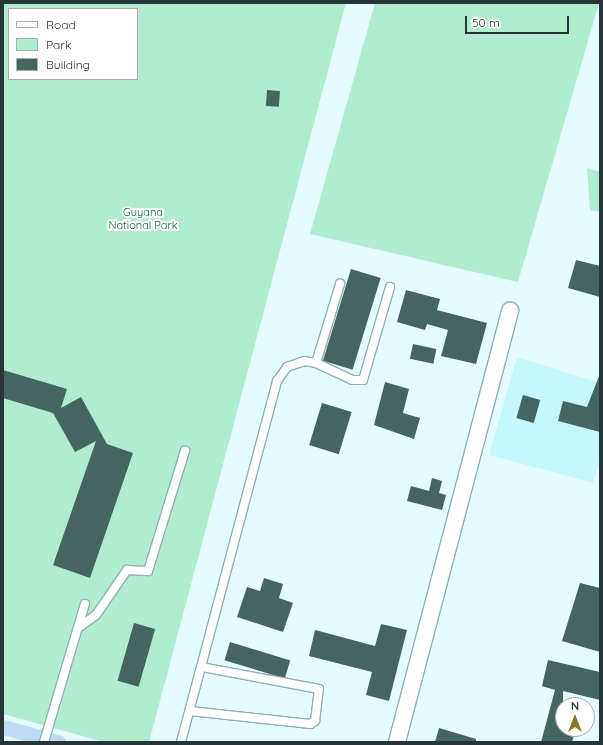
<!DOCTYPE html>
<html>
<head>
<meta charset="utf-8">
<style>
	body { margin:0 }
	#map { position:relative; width:603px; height:745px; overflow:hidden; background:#e5fcfe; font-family:Quicksand,sans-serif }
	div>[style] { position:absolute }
	.built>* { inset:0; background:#c6f7fc }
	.green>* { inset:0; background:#b1ecd0 }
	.canal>* { height:15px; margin:-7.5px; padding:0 7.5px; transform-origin:7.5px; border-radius:7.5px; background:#bfdbf4 }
	.building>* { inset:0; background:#446560; transform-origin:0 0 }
	.roads { filter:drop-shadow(1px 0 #8db1b5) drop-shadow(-1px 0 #8db1b5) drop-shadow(0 1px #8db1b5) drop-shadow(0 -1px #8db1b5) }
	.lane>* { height:8px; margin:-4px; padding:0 4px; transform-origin:4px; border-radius:4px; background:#fff }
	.street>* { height:16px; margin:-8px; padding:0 8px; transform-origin:8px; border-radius:8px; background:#fff }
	span { translate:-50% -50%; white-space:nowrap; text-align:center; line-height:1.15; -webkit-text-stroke:4px #fff; paint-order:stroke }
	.park-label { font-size:11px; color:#0f5d42 }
	.frame { position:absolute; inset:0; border:4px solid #263537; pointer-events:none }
	.legend { position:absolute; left:8px; top:8px; width:130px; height:72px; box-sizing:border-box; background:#fff; border:1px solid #a8aeaf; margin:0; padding:5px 7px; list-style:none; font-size:12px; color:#263537 }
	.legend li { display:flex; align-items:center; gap:8px; height:20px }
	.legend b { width:20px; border:1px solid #a8aeaf }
	.north { position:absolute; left:555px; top:697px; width:40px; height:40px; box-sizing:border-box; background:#fff; border:1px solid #a8aeaf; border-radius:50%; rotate:0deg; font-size:11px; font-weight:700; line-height:16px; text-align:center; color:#263537 }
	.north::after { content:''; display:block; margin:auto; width:14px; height:18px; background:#857c22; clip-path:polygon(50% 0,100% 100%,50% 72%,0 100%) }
	.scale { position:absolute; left:465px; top:16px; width:104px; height:18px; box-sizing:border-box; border:2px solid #263537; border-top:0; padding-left:5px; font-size:12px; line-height:14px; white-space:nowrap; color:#263537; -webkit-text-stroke:3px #fff; paint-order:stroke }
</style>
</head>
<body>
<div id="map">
	<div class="built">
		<div style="clip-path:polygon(517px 357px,600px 383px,600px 459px,593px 483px,489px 455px)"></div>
	</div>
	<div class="green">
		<div style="clip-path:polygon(evenodd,3px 3px,346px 3px,149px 742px,104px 742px,3px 714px,3px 3px,9px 9px,137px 9px,137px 79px,9px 79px,9px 9px)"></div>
		<div style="clip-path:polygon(375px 3px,599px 3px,518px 282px,310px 234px)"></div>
		<div style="clip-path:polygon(587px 168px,600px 172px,600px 212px,590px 210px)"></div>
	</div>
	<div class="canal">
		<div style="left:3px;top:727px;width:57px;rotate:15.3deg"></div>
	</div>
	<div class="building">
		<div style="left:267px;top:90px;width:13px;height:16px;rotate:4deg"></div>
		<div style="clip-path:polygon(576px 260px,600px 266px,600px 297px,568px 288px)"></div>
		<div style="left:351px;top:269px;width:31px;height:96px;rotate:17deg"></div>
		<div style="clip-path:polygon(406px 290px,440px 299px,437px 310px,487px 323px,476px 364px,441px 356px,448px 330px,427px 324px,425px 330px,397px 322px)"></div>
		<div style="left:413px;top:344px;width:24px;height:15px;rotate:12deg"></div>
		<div style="clip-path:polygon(3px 370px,67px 389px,61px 408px,81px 397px,107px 444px,133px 453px,90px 578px,53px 565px,96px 441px,75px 452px,53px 413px,3px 398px)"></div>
		<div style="clip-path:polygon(599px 376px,600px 432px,558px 421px,563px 401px,587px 407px)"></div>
		<div style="clip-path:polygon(385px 382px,409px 389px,403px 413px,420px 418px,414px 439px,374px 425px)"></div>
		<div style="left:523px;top:395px;width:18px;height:24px;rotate:16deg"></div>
		<div style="left:322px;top:403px;width:31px;height:44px;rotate:17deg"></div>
		<div style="clip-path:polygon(432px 478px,442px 481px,439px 493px,446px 495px,442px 510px,407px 501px,411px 486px,429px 491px)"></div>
		<div style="clip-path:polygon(264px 578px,283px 584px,279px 598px,293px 603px,283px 632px,237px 617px,247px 587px,260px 591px)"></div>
		<div style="clip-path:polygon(580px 583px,600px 588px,600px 652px,562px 641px)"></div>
		<div style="left:134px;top:623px;width:22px;height:60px;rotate:16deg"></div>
		<div style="clip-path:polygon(381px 624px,407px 630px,389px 701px,366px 695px,372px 672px,309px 656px,315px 630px,375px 646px)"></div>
		<div style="left:230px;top:642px;width:63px;height:19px;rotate:17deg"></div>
		<div style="clip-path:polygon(548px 660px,600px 672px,600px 700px,563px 691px,563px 729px,576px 729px,572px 742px,541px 742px,555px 690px,542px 686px)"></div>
		<div style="clip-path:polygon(439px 728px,476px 739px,476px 742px,435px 742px)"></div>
	</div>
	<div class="roads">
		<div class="lane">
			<div style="left:316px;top:363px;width:83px;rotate:-73.1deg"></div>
			<div style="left:78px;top:628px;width:22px;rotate:-36deg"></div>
			<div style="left:96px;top:615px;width:55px;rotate:-55.4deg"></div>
			<div style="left:127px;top:570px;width:21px;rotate:3deg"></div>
			<div style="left:148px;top:571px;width:126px;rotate:-72.9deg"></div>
			<div style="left:190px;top:711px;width:121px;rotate:6.2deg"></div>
			<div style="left:310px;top:724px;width:6px;rotate:-31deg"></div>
			<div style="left:315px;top:721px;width:32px;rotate:-83deg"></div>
			<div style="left:319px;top:689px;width:120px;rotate:-169.4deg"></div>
			<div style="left:44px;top:742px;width:144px;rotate:-73.5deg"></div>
			<div style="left:181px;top:742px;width:374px;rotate:-75.1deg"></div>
			<div style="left:277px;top:381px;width:17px;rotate:-54deg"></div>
			<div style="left:287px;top:367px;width:18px;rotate:-19deg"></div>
			<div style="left:304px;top:361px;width:12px;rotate:9deg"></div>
			<div style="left:316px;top:363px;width:40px;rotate:25deg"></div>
			<div style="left:352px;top:380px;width:11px"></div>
			<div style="left:363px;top:380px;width:97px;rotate:-73.8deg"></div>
		</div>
		<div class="street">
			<div style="left:397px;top:742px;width:446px;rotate:-75.3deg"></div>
		</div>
	</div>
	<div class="park-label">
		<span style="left:143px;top:219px">Guyana<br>National Park</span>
	</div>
	<div class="frame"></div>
	<ul class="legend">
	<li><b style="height:5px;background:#fff"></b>Road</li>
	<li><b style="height:11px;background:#b1ecd0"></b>Park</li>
	<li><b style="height:11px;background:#446560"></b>Building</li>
	</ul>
	<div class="north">N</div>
	<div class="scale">50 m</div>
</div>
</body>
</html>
